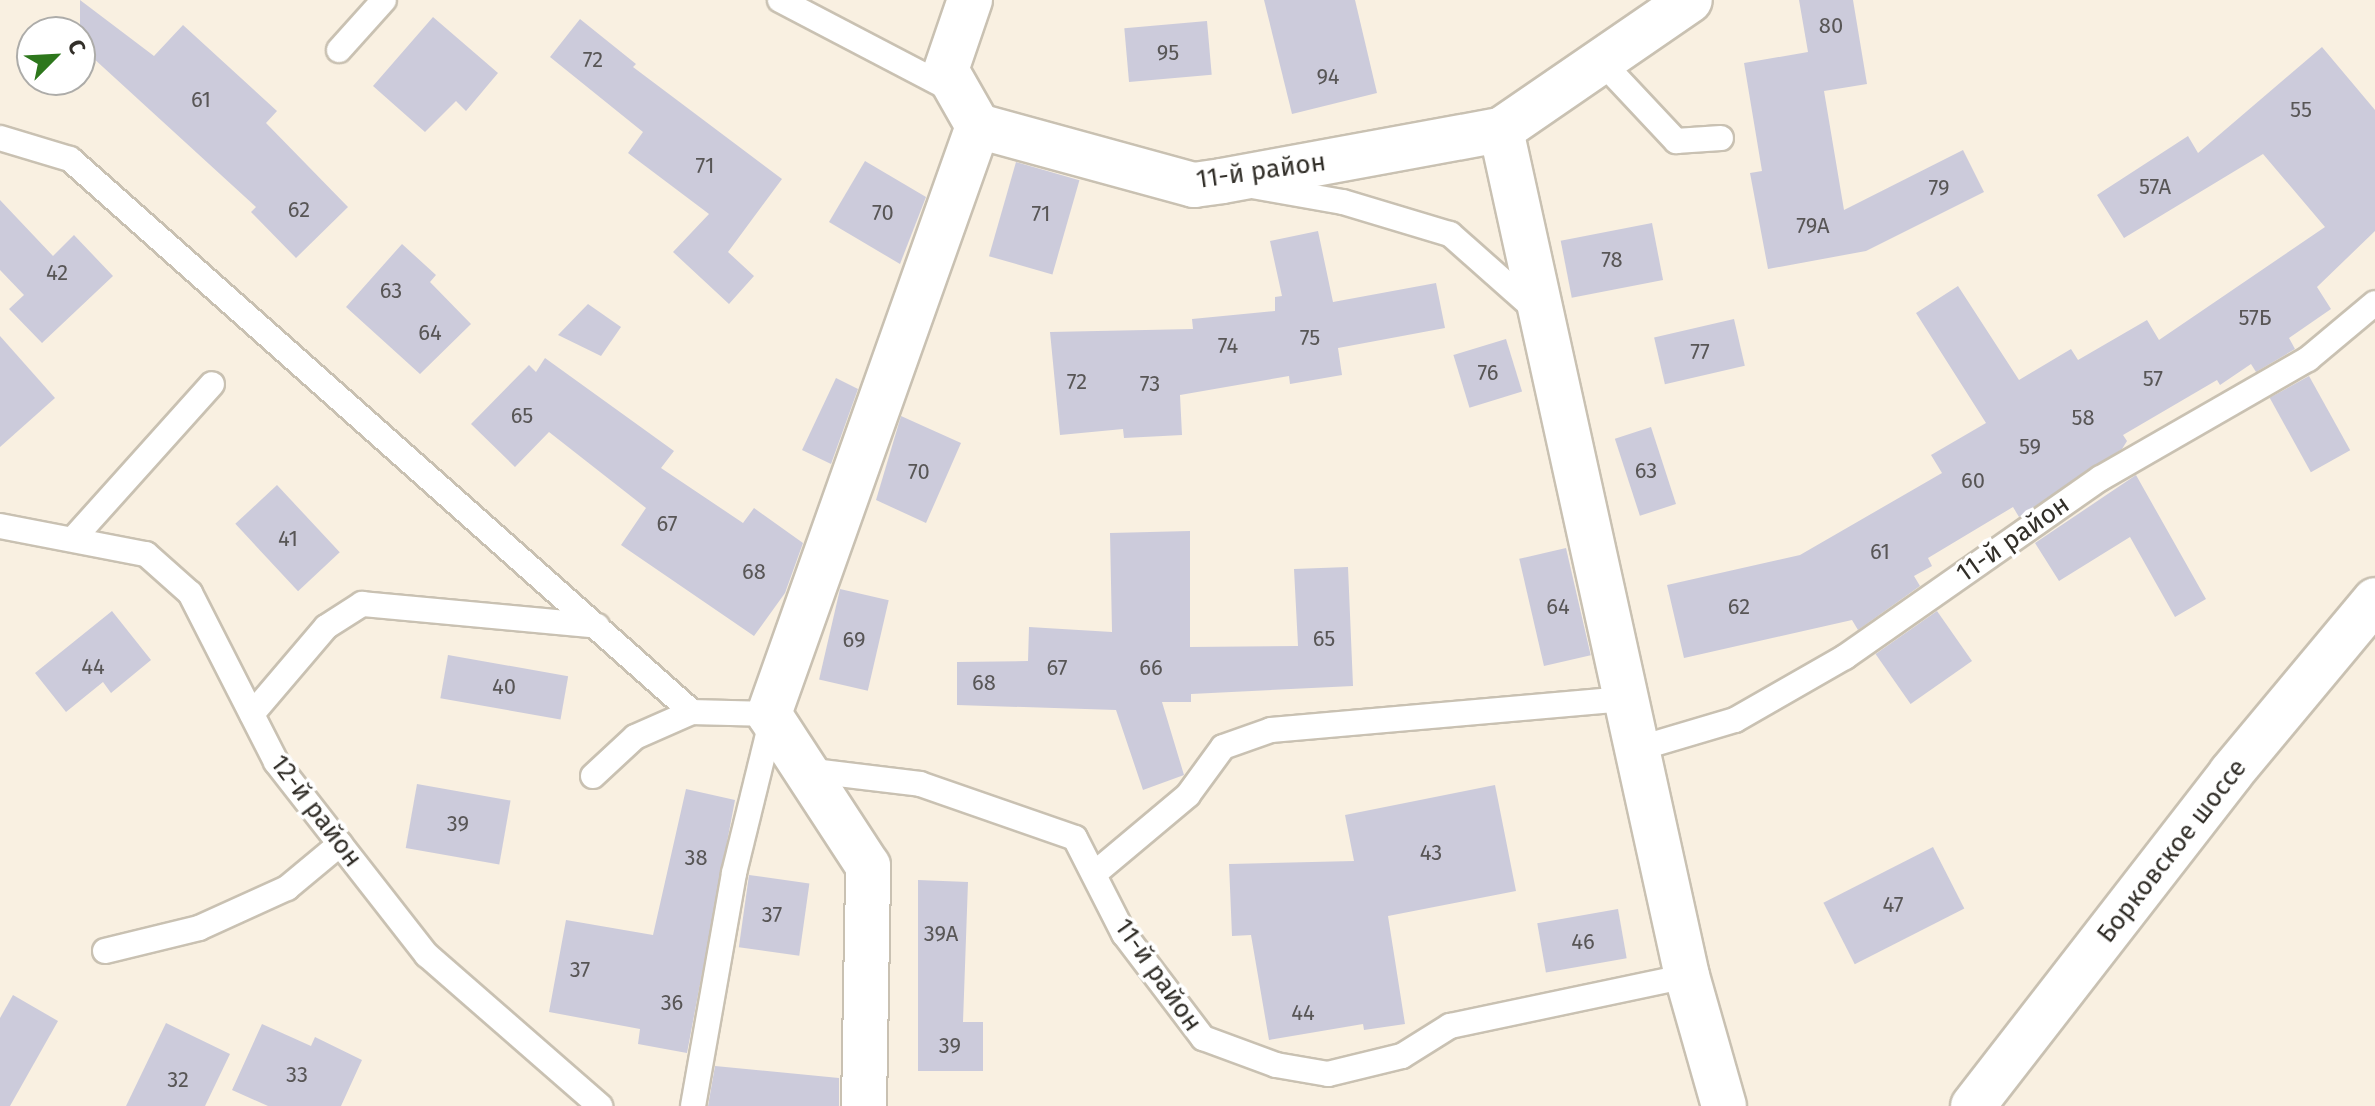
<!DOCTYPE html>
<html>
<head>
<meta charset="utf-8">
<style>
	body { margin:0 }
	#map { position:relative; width:2375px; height:1106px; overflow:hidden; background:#f9f0e1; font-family:"Fira Sans",sans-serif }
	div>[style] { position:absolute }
	.building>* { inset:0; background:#cccbdb; transform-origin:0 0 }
	.roads { filter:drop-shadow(2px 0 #c9c1b2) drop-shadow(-2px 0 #c9c1b2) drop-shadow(0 2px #c9c1b2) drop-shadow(0 -2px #c9c1b2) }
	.service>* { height:24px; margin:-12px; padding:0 12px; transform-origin:12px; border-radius:12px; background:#fff }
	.minor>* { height:44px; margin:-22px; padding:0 22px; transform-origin:22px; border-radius:22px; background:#fff }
	.tertiary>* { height:44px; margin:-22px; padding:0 22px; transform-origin:22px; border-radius:22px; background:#fff }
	span { translate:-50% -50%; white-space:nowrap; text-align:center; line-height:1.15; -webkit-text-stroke:7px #fff; paint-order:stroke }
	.number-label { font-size:22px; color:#585656 }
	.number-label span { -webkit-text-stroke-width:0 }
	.street-label { font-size:26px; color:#322f29 }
	.north { position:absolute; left:16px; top:16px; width:80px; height:80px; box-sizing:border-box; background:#fff; border:2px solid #adaca9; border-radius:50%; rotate:66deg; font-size:22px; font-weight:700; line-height:32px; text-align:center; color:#322f29 }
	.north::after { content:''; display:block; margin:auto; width:28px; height:36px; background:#2d771c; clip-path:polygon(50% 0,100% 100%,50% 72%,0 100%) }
</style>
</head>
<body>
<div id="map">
	<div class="building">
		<div style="clip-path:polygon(80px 0,154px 56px,183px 25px,277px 111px,266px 123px,348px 207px,296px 258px,251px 212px,256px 207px,80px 46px)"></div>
		<div style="clip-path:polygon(1264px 0,1355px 0,1377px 93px,1292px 114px)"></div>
		<div style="clip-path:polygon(1799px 0,1853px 0,1867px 84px,1824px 91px,1844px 210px,1963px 150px,1984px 192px,1866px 251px,1768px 269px,1750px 173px,1762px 171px,1744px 63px,1808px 52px)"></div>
		<div style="clip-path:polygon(433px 17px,498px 73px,466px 111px,456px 101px,425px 132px,373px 86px)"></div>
		<div style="clip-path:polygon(580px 19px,636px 64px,633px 67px,782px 179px,728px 252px,754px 276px,729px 304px,673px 252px,709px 214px,628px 153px,643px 132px,550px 57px)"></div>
		<div style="left:1207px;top:21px;width:54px;height:83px;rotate:85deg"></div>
		<div style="clip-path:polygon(2322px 47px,2375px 110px,2375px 231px,2317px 287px,2331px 309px,2289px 338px,2295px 349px,2256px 372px,2251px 364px,2220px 385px,2217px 380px,2123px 435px,2127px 441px,2122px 449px,2019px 517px,2013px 507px,1928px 558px,1932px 566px,1914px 576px,1920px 586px,1858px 630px,1852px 620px,1684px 658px,1667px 585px,1800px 555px,1942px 473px,1931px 455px,1986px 423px,1916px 313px,1958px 286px,2019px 380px,2071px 349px,2078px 360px,2147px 320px,2159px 340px,2325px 227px,2263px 154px,2124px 238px,2097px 195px,2188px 136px,2198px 153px)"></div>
		<div style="clip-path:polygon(865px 161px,926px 197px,900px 264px,829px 222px)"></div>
		<div style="left:1016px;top:162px;width:66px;height:98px;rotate:16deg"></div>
		<div style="clip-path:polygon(0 200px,53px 256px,74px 235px,113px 276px,42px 343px,9px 309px,24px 295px,0 270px)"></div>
		<div style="left:1652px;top:223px;width:58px;height:93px;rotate:79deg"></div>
		<div style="clip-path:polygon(1318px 231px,1333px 302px,1436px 283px,1445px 328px,1338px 348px,1342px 375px,1290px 384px,1289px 376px,1180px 395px,1182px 435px,1124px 438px,1123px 429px,1060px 435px,1050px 332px,1193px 329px,1192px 319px,1275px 311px,1275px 297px,1282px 296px,1270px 241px)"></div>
		<div style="clip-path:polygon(402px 244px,436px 275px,430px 282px,471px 324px,420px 374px,346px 307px)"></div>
		<div style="clip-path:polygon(588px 304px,621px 327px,601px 356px,558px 335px)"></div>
		<div style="left:1734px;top:319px;width:48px;height:82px;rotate:77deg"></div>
		<div style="clip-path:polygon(0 336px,55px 398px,0 447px)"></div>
		<div style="left:1506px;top:339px;width:55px;height:55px;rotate:73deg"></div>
		<div style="clip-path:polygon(545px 358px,674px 451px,661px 468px,743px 523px,754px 508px,803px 543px,785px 593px,754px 636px,621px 545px,646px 508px,549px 432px,515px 467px,471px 424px,529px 365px,536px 372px)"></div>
		<div style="left:2309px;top:376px;width:85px;height:45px;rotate:61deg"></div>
		<div style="clip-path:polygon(836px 378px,858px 389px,831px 464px,802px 450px)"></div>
		<div style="clip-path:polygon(901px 416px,961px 443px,926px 523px,876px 500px)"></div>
		<div style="left:1651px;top:427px;width:81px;height:38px;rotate:72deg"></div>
		<div style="clip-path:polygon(2136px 475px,2206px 599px,2175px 617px,2130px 537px,2059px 581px,2035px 543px)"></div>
		<div style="left:277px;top:485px;width:92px;height:57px;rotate:47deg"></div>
		<div style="clip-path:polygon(1190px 531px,1190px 647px,1298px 646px,1294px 569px,1348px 567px,1353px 686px,1191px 694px,1191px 702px,1162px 702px,1184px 775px,1143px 790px,1116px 710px,957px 705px,957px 662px,1028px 661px,1029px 627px,1112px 632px,1110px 533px)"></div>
		<div style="left:1566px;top:548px;width:110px;height:48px;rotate:77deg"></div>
		<div style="left:840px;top:589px;width:50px;height:93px;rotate:13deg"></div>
		<div style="clip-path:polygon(112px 611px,151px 660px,111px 693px,103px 682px,66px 712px,35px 673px)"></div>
		<div style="left:1937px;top:611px;width:61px;height:75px;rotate:55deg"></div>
		<div style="left:448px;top:655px;width:122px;height:44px;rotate:10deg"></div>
		<div style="left:417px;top:784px;width:95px;height:65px;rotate:10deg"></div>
		<div style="clip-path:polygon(1495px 785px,1516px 891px,1388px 916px,1405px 1024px,1364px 1030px,1363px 1024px,1269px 1040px,1251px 935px,1232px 936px,1229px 864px,1354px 861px,1345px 815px)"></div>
		<div style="clip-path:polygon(686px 789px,735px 800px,687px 1053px,638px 1044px,640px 1029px,549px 1012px,566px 920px,653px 935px)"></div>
		<div style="left:1933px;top:847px;width:69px;height:123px;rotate:63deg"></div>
		<div style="left:749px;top:875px;width:61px;height:73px;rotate:8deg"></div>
		<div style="clip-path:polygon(918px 880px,968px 882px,963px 1022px,983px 1022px,983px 1071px,918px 1071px)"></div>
		<div style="left:1618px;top:909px;width:50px;height:82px;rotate:80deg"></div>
		<div style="clip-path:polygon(13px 995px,58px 1021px,10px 1106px,0 1106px,0 1018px)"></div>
		<div style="clip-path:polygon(166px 1023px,230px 1054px,205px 1106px,126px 1106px)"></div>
		<div style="clip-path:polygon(262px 1024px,311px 1046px,315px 1037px,362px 1060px,341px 1106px,268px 1106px,232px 1090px)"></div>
		<div style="clip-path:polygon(715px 1066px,839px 1078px,839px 1106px,708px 1106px)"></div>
	</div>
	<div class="roads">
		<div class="service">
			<div style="left:780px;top:0;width:196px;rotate:27.6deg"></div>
			<div style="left:339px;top:50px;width:67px;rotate:-48deg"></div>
			<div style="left:1601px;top:61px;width:110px;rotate:46.8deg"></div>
			<div style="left:1676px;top:141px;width:45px;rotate:-3.8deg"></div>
			<div style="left:0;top:138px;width:73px;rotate:16.7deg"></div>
			<div style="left:70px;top:159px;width:832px;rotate:41.64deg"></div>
			<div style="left:692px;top:712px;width:77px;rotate:1.5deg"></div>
			<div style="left:1252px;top:186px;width:92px;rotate:10deg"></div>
			<div style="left:1343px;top:202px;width:112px;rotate:16.7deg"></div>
			<div style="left:1450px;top:234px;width:115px;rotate:41.5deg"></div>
			<div style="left:0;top:526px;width:149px;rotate:10.9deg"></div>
			<div style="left:146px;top:554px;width:59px;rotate:41.6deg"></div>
			<div style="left:190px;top:593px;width:190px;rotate:63deg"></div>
			<div style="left:276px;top:762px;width:245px;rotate:52deg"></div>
			<div style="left:427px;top:955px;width:230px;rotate:41.1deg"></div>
			<div style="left:73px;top:539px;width:208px;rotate:-48.1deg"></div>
			<div style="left:252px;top:714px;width:114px;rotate:-49.6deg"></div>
			<div style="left:326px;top:627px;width:43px;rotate:-32.6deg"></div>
			<div style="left:362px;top:604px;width:236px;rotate:5.3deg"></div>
			<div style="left:1637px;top:749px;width:102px;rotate:-16.5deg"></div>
			<div style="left:1735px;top:720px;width:127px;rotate:-29.8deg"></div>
			<div style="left:1845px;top:657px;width:312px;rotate:-35deg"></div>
			<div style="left:2101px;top:478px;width:239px;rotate:-29.9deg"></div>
			<div style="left:2308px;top:359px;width:87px;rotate:-39.9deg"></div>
			<div style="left:805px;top:770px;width:116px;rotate:6.9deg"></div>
			<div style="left:920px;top:784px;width:164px;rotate:19.2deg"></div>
			<div style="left:1075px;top:838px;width:108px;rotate:63deg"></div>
			<div style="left:1124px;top:934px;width:131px;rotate:52.8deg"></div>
			<div style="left:1203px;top:1038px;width:78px;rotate:20.3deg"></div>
			<div style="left:1276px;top:1065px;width:53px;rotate:9.8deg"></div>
			<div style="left:1328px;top:1074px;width:76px;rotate:-13.7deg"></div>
			<div style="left:1402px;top:1056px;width:57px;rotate:-32deg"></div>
			<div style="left:1450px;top:1026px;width:242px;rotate:-11.9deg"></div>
			<div style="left:593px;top:776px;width:57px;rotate:-42.9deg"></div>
			<div style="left:635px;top:737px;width:62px;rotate:-23.7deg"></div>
			<div style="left:1094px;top:874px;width:123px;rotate:-40deg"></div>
			<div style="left:1188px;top:795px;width:59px;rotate:-53.9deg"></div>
			<div style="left:1223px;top:747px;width:51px;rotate:-19.5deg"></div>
			<div style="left:1271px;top:730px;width:355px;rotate:-5deg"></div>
			<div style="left:105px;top:951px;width:97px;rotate:-13.7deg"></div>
			<div style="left:199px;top:928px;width:97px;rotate:-24.4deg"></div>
			<div style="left:287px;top:888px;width:69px;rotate:-39.7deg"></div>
			<div style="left:693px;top:1106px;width:237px;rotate:-80deg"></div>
			<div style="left:734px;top:873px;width:160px;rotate:-76.2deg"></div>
		</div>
		<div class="minor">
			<div style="left:978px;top:126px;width:224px;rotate:15.3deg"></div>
			<div style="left:1194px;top:185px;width:28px;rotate:-8deg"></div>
			<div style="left:1222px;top:181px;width:284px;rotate:-10.4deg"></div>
			<div style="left:1501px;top:130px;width:229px;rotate:-34.5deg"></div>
			<div style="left:1501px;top:130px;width:866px;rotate:77.6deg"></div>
			<div style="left:1687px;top:976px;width:135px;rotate:74.1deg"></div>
			<div style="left:864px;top:1106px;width:240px;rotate:-89deg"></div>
			<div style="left:868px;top:866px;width:181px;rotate:-123.1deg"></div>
			<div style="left:769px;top:714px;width:624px;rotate:-70.43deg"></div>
			<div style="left:978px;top:126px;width:64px;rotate:-119.7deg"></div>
			<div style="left:946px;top:70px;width:74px;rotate:-71.1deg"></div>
		</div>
		<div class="tertiary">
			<div style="left:1973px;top:1106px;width:421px;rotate:-52.2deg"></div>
			<div style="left:2231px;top:773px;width:225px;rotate:-50.2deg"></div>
		</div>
	</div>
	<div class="number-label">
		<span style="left:1831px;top:26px">80</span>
		<span style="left:1168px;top:53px">95</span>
		<span style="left:593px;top:60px">72</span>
		<span style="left:1328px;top:77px">94</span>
		<span style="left:201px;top:100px">61</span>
		<span style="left:2301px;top:110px">55</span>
		<span style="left:705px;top:166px">71</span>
		<span style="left:2155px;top:187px">57А</span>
		<span style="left:1939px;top:188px">79</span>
		<span style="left:299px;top:210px">62</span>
		<span style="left:883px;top:213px">70</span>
		<span style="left:1041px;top:214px">71</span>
		<span style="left:1813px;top:226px">79А</span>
		<span style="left:1612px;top:260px">78</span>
		<span style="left:57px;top:273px">42</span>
		<span style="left:391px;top:291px">63</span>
		<span style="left:2255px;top:318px">57Б</span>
		<span style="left:430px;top:333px">64</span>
		<span style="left:1310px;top:338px">75</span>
		<span style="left:1228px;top:346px">74</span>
		<span style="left:1700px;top:352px">77</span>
		<span style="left:1488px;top:373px">76</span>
		<span style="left:2153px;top:379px">57</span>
		<span style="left:1077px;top:382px">72</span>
		<span style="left:1150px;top:384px">73</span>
		<span style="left:522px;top:416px">65</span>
		<span style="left:2083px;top:418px">58</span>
		<span style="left:2030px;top:447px">59</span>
		<span style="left:1646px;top:471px">63</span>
		<span style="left:919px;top:472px">70</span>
		<span style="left:1973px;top:481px">60</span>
		<span style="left:667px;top:524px">67</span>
		<span style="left:288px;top:539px">41</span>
		<span style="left:1880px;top:552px">61</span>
		<span style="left:754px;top:572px">68</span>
		<span style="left:1558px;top:607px">64</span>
		<span style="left:1739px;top:607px">62</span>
		<span style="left:1324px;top:639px">65</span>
		<span style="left:854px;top:640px">69</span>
		<span style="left:93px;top:667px">44</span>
		<span style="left:1057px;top:668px">67</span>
		<span style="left:1151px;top:668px">66</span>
		<span style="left:984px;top:683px">68</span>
		<span style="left:504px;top:687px">40</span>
		<span style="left:458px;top:824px">39</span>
		<span style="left:1431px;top:853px">43</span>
		<span style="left:696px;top:858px">38</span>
		<span style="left:1893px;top:905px">47</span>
		<span style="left:772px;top:915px">37</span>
		<span style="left:941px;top:934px">39А</span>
		<span style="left:1583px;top:942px">46</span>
		<span style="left:580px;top:970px">37</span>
		<span style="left:672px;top:1003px">36</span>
		<span style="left:1303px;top:1013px">44</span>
		<span style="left:950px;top:1046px">39</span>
		<span style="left:297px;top:1075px">33</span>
		<span style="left:178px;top:1080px">32</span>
	</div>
	<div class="street-label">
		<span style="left:1261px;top:171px;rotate:-8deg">11-й район</span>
		<span style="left:2013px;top:539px;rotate:-35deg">11-й район</span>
		<span style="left:316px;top:811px;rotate:53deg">12-й район</span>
		<span style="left:2172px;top:851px;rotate:-52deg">Борковское шоссе</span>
		<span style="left:1158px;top:975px;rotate:55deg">11-й район</span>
	</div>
	<div class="north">С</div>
</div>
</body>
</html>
